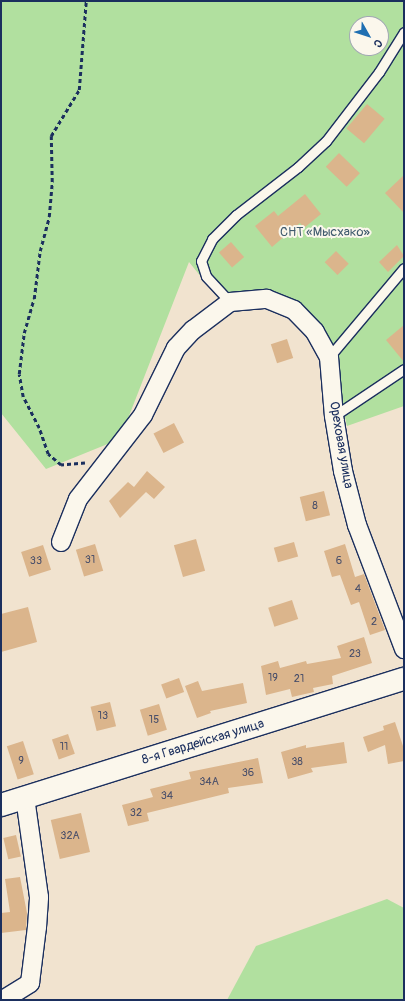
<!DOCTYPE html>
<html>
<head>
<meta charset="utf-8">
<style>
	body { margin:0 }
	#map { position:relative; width:405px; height:1001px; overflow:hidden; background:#f1e3cf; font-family:Pangolin,sans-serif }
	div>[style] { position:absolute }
	.green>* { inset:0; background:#b1e09f }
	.building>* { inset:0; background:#dbb58c; transform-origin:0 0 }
	.path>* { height:2.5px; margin-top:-1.25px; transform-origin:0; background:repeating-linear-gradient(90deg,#1b2f5e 0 4px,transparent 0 7px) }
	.roads { filter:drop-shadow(1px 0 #1b2f5e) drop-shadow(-1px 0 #1b2f5e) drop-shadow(0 1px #1b2f5e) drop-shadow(0 -1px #1b2f5e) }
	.lane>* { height:9px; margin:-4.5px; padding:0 4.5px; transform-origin:4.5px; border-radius:4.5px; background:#fbf7ec }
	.street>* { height:18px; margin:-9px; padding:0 9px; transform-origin:9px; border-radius:9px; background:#fbf7ec }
	.secondary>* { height:22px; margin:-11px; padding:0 11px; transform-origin:11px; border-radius:11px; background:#fbf7ec }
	span { translate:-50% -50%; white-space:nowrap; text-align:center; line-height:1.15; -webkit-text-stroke:4px #fbf7ec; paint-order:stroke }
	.number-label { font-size:11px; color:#4b506a }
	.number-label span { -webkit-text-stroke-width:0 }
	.park-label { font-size:13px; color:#405b6e }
	.street-label { font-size:13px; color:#1b2f5e }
	.frame { position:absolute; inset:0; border:2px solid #1b2f5e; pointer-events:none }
	.north { position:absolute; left:349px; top:16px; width:40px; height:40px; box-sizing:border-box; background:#fbf7ec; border:1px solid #a1a7b3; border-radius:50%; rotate:129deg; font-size:11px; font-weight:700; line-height:16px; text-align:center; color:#1b2f5e }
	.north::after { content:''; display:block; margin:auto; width:14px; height:18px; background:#1f6fb2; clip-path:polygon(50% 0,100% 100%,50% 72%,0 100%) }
</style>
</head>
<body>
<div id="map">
	<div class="green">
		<div style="clip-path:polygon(evenodd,1px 1px,404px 1px,404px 406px,347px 426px,329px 347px,260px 293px,219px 299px,189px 262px,120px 439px,46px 469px,1px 413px,1px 1px,357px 24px,381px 24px,381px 48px,357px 48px,357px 24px)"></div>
		<div style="clip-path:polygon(387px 899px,404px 908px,404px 1000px,227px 1000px,256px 946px)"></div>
	</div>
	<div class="building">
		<div style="left:367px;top:104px;width:23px;height:32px;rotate:40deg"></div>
		<div style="left:339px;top:153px;width:29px;height:19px;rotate:44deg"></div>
		<div style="clip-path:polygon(404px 175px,404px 213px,385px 193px)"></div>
		<div style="clip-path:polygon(305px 194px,321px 214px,304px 228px,300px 223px,272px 247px,255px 226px,274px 211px,278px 216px)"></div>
		<div style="left:231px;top:242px;width:20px;height:16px;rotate:49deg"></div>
		<div style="clip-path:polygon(397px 245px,404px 256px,388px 272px,379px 262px)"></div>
		<div style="left:336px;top:251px;width:18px;height:16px;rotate:45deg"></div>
		<div style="clip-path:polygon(404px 325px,404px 362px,386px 340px)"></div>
		<div style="left:287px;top:339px;width:20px;height:17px;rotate:72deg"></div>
		<div style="left:174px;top:423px;width:22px;height:23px;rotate:63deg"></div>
		<div style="clip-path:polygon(147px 471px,165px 487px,154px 499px,146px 492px,120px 518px,109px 501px,128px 482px,134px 487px)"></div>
		<div style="left:324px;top:491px;width:25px;height:25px;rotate:76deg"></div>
		<div style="left:196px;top:539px;width:33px;height:23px;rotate:74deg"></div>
		<div style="left:294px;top:542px;width:15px;height:21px;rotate:74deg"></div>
		<div style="left:95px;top:544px;width:28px;height:20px;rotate:73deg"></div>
		<div style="clip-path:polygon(345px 544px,355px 577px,364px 574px,385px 630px,370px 635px,359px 602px,351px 605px,340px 575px,332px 577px,324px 551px)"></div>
		<div style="left:43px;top:545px;width:26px;height:23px;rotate:72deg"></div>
		<div style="left:292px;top:600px;width:20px;height:25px;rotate:72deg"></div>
		<div style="clip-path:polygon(28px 607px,37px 642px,1px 652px,1px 614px)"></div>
		<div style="clip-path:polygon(364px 637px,372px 663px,332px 676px,333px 684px,313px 688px,314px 692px,292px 697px,290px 689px,266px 695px,261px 666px,278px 661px,280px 668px,306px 661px,307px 664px,341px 658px,337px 646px)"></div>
		<div style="left:179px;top:678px;width:15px;height:19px;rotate:70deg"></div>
		<div style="clip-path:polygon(198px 681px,202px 691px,243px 683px,247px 703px,210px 711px,211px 713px,197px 718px,185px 686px)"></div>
		<div style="left:110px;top:702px;width:25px;height:20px;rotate:76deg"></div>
		<div style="left:159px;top:704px;width:27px;height:20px;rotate:73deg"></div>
		<div style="clip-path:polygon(395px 722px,404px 749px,404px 761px,388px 764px,385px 745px,368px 752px,363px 737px,384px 730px,383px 726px)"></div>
		<div style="left:68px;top:734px;width:21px;height:17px;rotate:71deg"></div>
		<div style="left:23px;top:741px;width:35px;height:17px;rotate:72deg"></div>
		<div style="clip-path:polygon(344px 742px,347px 763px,311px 768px,313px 772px,288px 779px,281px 752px,306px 745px,306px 748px)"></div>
		<div style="clip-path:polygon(258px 758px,263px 783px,228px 788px,229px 793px,147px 813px,149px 821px,128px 826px,122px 805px,153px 797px,150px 789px,191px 779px,189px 772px)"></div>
		<div style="left:81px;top:813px;width:40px;height:31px;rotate:77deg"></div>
		<div style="left:16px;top:835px;width:22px;height:13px;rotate:77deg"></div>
		<div style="clip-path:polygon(20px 877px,27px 913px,26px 930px,1px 933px,1px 913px,10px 912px,5px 879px)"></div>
	</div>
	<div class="path">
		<div style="left:85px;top:463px;width:24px;rotate:175deg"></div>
		<div style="left:61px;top:465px;width:17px;rotate:-140deg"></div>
		<div style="left:48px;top:454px;width:28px;rotate:-109deg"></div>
		<div style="left:39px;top:428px;width:35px;rotate:-117deg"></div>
		<div style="left:23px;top:397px;width:23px;rotate:-100deg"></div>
		<div style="left:19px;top:374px;width:41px;rotate:-83deg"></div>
		<div style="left:24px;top:333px;width:35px;rotate:-74deg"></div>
		<div style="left:34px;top:299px;width:48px;rotate:-82.9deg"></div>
		<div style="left:40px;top:251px;width:35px;rotate:-75deg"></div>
		<div style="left:49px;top:217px;width:35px;rotate:-85deg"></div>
		<div style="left:52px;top:182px;width:46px;rotate:-91.2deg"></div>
		<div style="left:51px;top:136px;width:54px;rotate:-58.7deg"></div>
		<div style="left:79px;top:90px;width:89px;rotate:-85.5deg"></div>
	</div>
	<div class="roads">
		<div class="lane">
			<div style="left:230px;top:302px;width:35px;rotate:-133deg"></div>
			<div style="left:206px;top:276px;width:16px;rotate:-108deg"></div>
			<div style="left:201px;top:261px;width:25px;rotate:-63deg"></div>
			<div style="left:212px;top:239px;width:34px;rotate:-45deg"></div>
			<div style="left:236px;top:215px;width:78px;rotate:-37.7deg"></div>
			<div style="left:298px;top:167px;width:38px;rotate:-43deg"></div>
			<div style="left:326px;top:141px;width:87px;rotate:-52.5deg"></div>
			<div style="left:379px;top:72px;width:47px;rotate:-58deg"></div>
			<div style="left:329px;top:357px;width:116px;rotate:-49.9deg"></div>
			<div style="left:334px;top:416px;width:84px;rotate:-33.9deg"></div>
		</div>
		<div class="street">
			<div style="left:61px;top:542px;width:46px;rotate:-68.4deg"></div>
			<div style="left:78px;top:499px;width:106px;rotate:-52.3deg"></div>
			<div style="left:143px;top:415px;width:75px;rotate:-63.8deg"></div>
			<div style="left:176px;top:348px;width:25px;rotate:-47deg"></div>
			<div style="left:193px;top:330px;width:46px;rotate:-37.1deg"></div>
			<div style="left:230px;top:302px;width:37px;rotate:-5deg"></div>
			<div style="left:267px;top:299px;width:29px;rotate:22deg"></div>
			<div style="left:294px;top:310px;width:30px;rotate:46deg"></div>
			<div style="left:315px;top:332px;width:29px;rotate:61deg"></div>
			<div style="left:329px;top:357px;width:59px;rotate:85.2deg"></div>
			<div style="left:334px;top:416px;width:56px;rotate:80.7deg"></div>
			<div style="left:343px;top:471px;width:56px;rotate:75.5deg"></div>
			<div style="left:357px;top:525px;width:133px;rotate:69.2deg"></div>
			<div style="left:3px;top:1000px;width:32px;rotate:-32deg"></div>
			<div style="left:30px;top:983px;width:56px;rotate:-82.9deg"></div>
			<div style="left:37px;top:927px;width:30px;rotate:-86deg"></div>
			<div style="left:39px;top:897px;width:100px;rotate:-98deg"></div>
		</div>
		<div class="secondary">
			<div style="left:1px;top:805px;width:422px;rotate:-17.4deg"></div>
		</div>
	</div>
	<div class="number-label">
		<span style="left:315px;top:506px">8</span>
		<span style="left:90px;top:560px">31</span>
		<span style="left:36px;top:561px">33</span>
		<span style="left:339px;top:561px">6</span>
		<span style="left:358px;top:589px">4</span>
		<span style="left:374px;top:622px">2</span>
		<span style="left:355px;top:654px">23</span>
		<span style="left:273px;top:678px">19</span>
		<span style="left:299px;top:679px">21</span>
		<span style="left:103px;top:716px">13</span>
		<span style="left:154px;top:720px">15</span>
		<span style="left:64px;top:747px">11</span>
		<span style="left:21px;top:761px">9</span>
		<span style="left:297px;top:762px">38</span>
		<span style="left:248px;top:773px">36</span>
		<span style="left:209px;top:782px">34А</span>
		<span style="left:167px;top:796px">34</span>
		<span style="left:136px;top:813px">32</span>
		<span style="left:70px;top:836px">32А</span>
	</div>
	<div class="park-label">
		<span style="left:325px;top:232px">СНТ «Мысхако»</span>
	</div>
	<div class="street-label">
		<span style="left:341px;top:445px;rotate:80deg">Ореховая улица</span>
		<span style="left:203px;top:742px;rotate:-17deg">8-я Гвардейская улица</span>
	</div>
	<div class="frame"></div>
	<div class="north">С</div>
</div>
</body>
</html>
